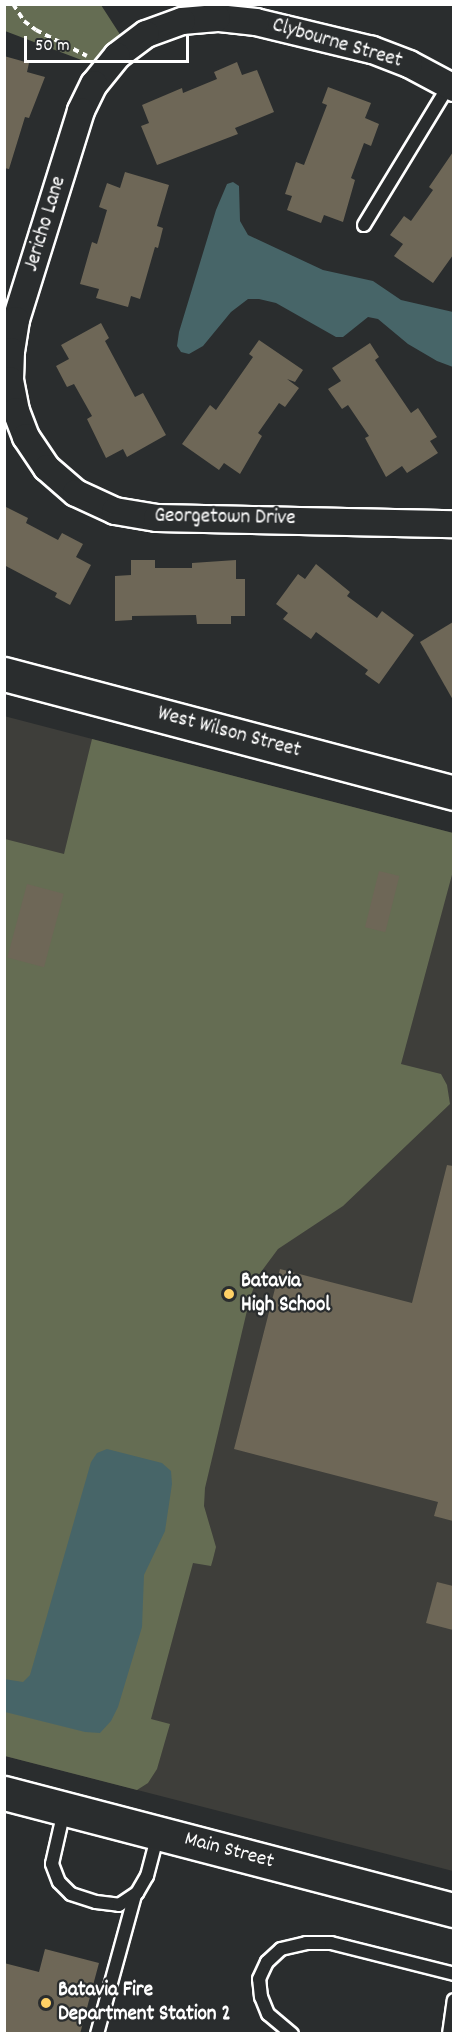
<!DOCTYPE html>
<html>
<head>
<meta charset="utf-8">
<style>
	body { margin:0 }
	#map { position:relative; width:458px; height:2038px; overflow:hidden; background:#2a2d2e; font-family:Dekko,sans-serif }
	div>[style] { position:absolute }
	.built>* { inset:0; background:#3e3e3a }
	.green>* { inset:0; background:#656d53 }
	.water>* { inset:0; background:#476568 }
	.building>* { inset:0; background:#6e6757; transform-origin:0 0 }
	.path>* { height:4px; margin-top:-2px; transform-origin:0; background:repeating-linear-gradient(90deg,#fff 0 6px,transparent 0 10.5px) }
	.roads { filter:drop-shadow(2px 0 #fff) drop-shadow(-2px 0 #fff) drop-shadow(0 2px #fff) drop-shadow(0 -2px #fff) }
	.lane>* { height:12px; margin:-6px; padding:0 6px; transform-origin:6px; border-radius:6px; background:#2a2d2e }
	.street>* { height:26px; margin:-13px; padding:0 13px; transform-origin:13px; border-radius:13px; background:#2a2d2e }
	.secondary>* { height:33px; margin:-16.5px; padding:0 16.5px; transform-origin:16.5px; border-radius:16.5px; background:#2a2d2e }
	.dots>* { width:16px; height:16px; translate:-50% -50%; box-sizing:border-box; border:3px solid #2a2d2e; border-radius:50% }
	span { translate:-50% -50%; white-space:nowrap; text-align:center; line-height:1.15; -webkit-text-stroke:4.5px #2a2d2e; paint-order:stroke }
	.street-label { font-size:21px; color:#fff }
	.poi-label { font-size:21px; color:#fff; font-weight:700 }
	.left { translate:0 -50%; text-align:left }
	.frame { position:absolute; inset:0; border:6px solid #fff; pointer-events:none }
	.scale { position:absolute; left:24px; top:36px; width:165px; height:27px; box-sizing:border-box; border:3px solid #fff; border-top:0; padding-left:8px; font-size:18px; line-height:21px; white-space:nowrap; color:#fff; -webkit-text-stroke:4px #2a2d2e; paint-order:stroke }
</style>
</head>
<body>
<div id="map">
	<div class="built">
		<div style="clip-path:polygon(4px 716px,453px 833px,453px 1871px,5px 1756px)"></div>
	</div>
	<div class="green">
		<div style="clip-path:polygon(4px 5px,101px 5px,121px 36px,104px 49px,92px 64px,5px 31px)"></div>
		<div style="clip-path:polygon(92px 739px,453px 833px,453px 871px,401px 1064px,441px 1074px,447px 1085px,450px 1104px,343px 1206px,278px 1249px,258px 1276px,250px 1298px,205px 1488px,204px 1506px,216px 1547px,213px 1559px,211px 1566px,193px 1563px,151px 1719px,170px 1724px,157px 1769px,148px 1783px,137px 1790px,5px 1756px,5px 839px,64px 854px)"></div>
	</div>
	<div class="water">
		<div style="clip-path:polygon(233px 182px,239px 186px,240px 221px,248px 235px,323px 270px,373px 281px,401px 300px,453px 312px,453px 367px,437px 361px,408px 344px,378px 319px,368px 317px,343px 337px,336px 337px,276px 303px,259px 299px,248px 299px,231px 312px,203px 346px,189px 354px,181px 352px,177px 346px,179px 332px,216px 210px,227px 184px)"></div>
		<div style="clip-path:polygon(107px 1449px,162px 1463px,171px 1471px,172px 1484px,165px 1531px,144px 1575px,142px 1627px,118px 1707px,111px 1721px,100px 1733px,85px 1732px,5px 1712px,4px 1679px,23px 1682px,30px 1675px,91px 1462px,97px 1453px)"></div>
	</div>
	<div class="building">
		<div style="clip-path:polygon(4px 56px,29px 63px,27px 72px,45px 77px,29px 118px,25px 117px,9px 169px,4px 168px)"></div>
		<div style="clip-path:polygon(237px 62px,242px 75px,257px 70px,274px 112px,235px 128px,238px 134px,157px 165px,141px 126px,149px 123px,142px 105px,182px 88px,183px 93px,217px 79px,214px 72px)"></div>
		<div style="clip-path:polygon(328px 87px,371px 103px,365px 118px,379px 124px,371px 146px,364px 143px,351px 178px,355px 180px,343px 222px,324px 215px,321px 223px,287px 210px,292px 196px,285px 194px,296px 162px,304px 165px,327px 105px,322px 103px)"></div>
		<div style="clip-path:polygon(453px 152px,453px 255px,433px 283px,394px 256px,403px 244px,390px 235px,404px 216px,411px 221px,433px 190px,429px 187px)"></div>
		<div style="clip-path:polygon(125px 172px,169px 185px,157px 226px,163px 228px,158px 248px,155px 247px,140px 299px,131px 296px,128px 307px,96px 298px,99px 289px,80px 284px,92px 242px,97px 244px,107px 210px,99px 207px,107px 183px,120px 188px)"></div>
		<div style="clip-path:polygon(101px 323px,109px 338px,105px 341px,135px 397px,143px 393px,166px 435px,127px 457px,123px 449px,106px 458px,87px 419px,92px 416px,74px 384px,67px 387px,56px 366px,69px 359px,61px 345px)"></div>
		<div style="clip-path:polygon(259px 340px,303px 370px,295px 382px,287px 379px,299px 388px,285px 407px,279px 403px,258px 433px,262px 436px,240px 474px,224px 463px,219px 470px,182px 444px,210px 405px,216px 410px,253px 357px,249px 354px)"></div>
		<div style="clip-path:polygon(370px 343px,379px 357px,375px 360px,411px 413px,418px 408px,437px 437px,430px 441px,438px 453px,407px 473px,402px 466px,386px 477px,365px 438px,369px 436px,348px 405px,342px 409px,328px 389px,341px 381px,332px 368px)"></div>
		<div style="clip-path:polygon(4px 506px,28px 518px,26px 523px,58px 540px,62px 533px,83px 544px,76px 557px,91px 565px,70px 605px,55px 597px,57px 593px,4px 565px)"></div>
		<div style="clip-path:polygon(131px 560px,155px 560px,155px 568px,192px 568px,192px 563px,236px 560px,236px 579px,245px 579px,245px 616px,231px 616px,231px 624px,197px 624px,196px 615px,132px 616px,132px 620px,115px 621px,115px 576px,131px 575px)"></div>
		<div style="clip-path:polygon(316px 564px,350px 592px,347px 596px,377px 618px,382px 611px,414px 635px,379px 684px,365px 674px,368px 670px,316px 632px,311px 639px,283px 619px,288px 613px,276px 604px,298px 574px,305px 579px)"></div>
		<div style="clip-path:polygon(453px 622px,453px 700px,420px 642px)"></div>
		<div style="left:379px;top:871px;width:21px;height:58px;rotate:14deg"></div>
		<div style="left:27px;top:884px;width:38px;height:76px;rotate:15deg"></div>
		<div style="clip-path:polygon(447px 1165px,453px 1166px,453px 1521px,434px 1516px,438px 1502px,234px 1449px,280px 1269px,412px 1303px)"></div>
		<div style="clip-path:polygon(437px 1582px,453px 1586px,453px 1630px,426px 1623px)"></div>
		<div style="clip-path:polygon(45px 1949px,99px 1963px,80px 2034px,4px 2034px,4px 1963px,39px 1972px)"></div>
	</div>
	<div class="path">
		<div style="left:13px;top:4px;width:20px;rotate:57deg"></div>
		<div style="left:24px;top:21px;width:15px;rotate:37deg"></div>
		<div style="left:36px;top:30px;width:57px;rotate:27deg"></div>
	</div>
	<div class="roads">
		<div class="lane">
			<div style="left:364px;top:225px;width:164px;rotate:-58.7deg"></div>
			<div style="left:64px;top:1811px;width:54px;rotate:102.8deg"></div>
			<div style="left:52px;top:1864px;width:19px;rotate:69deg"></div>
			<div style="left:59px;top:1882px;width:17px;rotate:45deg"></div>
			<div style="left:71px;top:1894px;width:26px;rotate:18deg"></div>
			<div style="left:96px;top:1902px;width:23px;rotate:7deg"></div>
			<div style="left:119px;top:1905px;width:22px;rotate:-34deg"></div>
			<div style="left:137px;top:1893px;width:20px;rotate:-60deg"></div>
			<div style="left:147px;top:1876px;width:43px;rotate:-75.3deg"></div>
			<div style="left:97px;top:2034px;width:144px;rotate:-74.7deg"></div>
			<div style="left:292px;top:2034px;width:31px;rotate:-140deg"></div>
			<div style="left:268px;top:2014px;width:18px;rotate:-112deg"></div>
			<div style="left:261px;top:1997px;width:18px;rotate:-96deg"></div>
			<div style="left:259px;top:1979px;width:19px;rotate:-65deg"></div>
			<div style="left:267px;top:1962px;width:19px;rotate:-43deg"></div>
			<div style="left:281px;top:1949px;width:26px;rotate:-13deg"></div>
			<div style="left:306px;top:1943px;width:25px"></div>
			<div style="left:331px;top:1943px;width:127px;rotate:14.1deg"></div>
			<div style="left:449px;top:2034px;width:34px;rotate:-82deg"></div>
		</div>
		<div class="street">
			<div style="left:454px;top:88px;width:51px;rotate:-151.9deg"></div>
			<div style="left:409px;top:64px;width:40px;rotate:-159deg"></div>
			<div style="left:372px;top:50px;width:119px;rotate:-166.4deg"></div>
			<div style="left:256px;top:22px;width:39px;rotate:-174deg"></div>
			<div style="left:217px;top:18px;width:35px;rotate:175deg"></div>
			<div style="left:182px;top:21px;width:38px;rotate:160deg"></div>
			<div style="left:146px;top:34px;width:36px;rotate:143deg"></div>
			<div style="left:117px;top:56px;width:36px;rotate:129deg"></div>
			<div style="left:94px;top:84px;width:30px;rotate:116deg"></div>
			<div style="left:81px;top:111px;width:219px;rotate:107.3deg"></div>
			<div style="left:16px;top:320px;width:31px;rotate:99deg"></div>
			<div style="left:11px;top:351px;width:29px;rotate:92deg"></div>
			<div style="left:10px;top:380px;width:32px;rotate:79deg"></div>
			<div style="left:16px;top:411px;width:28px;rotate:69deg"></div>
			<div style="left:26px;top:437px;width:37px;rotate:56deg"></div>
			<div style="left:47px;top:468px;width:38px;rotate:41deg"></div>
			<div style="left:76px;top:493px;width:43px;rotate:24.8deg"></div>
			<div style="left:115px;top:511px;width:43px;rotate:9.5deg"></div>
			<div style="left:157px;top:518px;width:297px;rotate:1.2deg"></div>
		</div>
		<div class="secondary">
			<div style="left:4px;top:674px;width:465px;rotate:14.8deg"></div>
			<div style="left:4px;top:1793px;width:465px;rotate:14.6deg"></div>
		</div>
	</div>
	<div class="dots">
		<div style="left:229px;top:1294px;background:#ffd166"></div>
		<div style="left:46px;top:2003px;background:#ffd166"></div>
	</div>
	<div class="street-label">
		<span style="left:337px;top:44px;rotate:16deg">Clybourne Street</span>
		<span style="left:46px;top:224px;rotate:-73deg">Jericho Lane</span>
		<span style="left:225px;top:518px;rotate:1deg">Georgetown Drive</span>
		<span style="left:229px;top:733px;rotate:15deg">West Wilson Street</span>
		<span style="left:229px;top:1851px;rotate:15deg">Main Street</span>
	</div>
	<div class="poi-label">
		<span class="left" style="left:241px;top:1294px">Batavia<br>High School</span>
		<span class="left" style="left:58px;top:2003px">Batavia Fire<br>Department Station 2</span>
	</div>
	<div class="frame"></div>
	<div class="scale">50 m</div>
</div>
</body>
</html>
